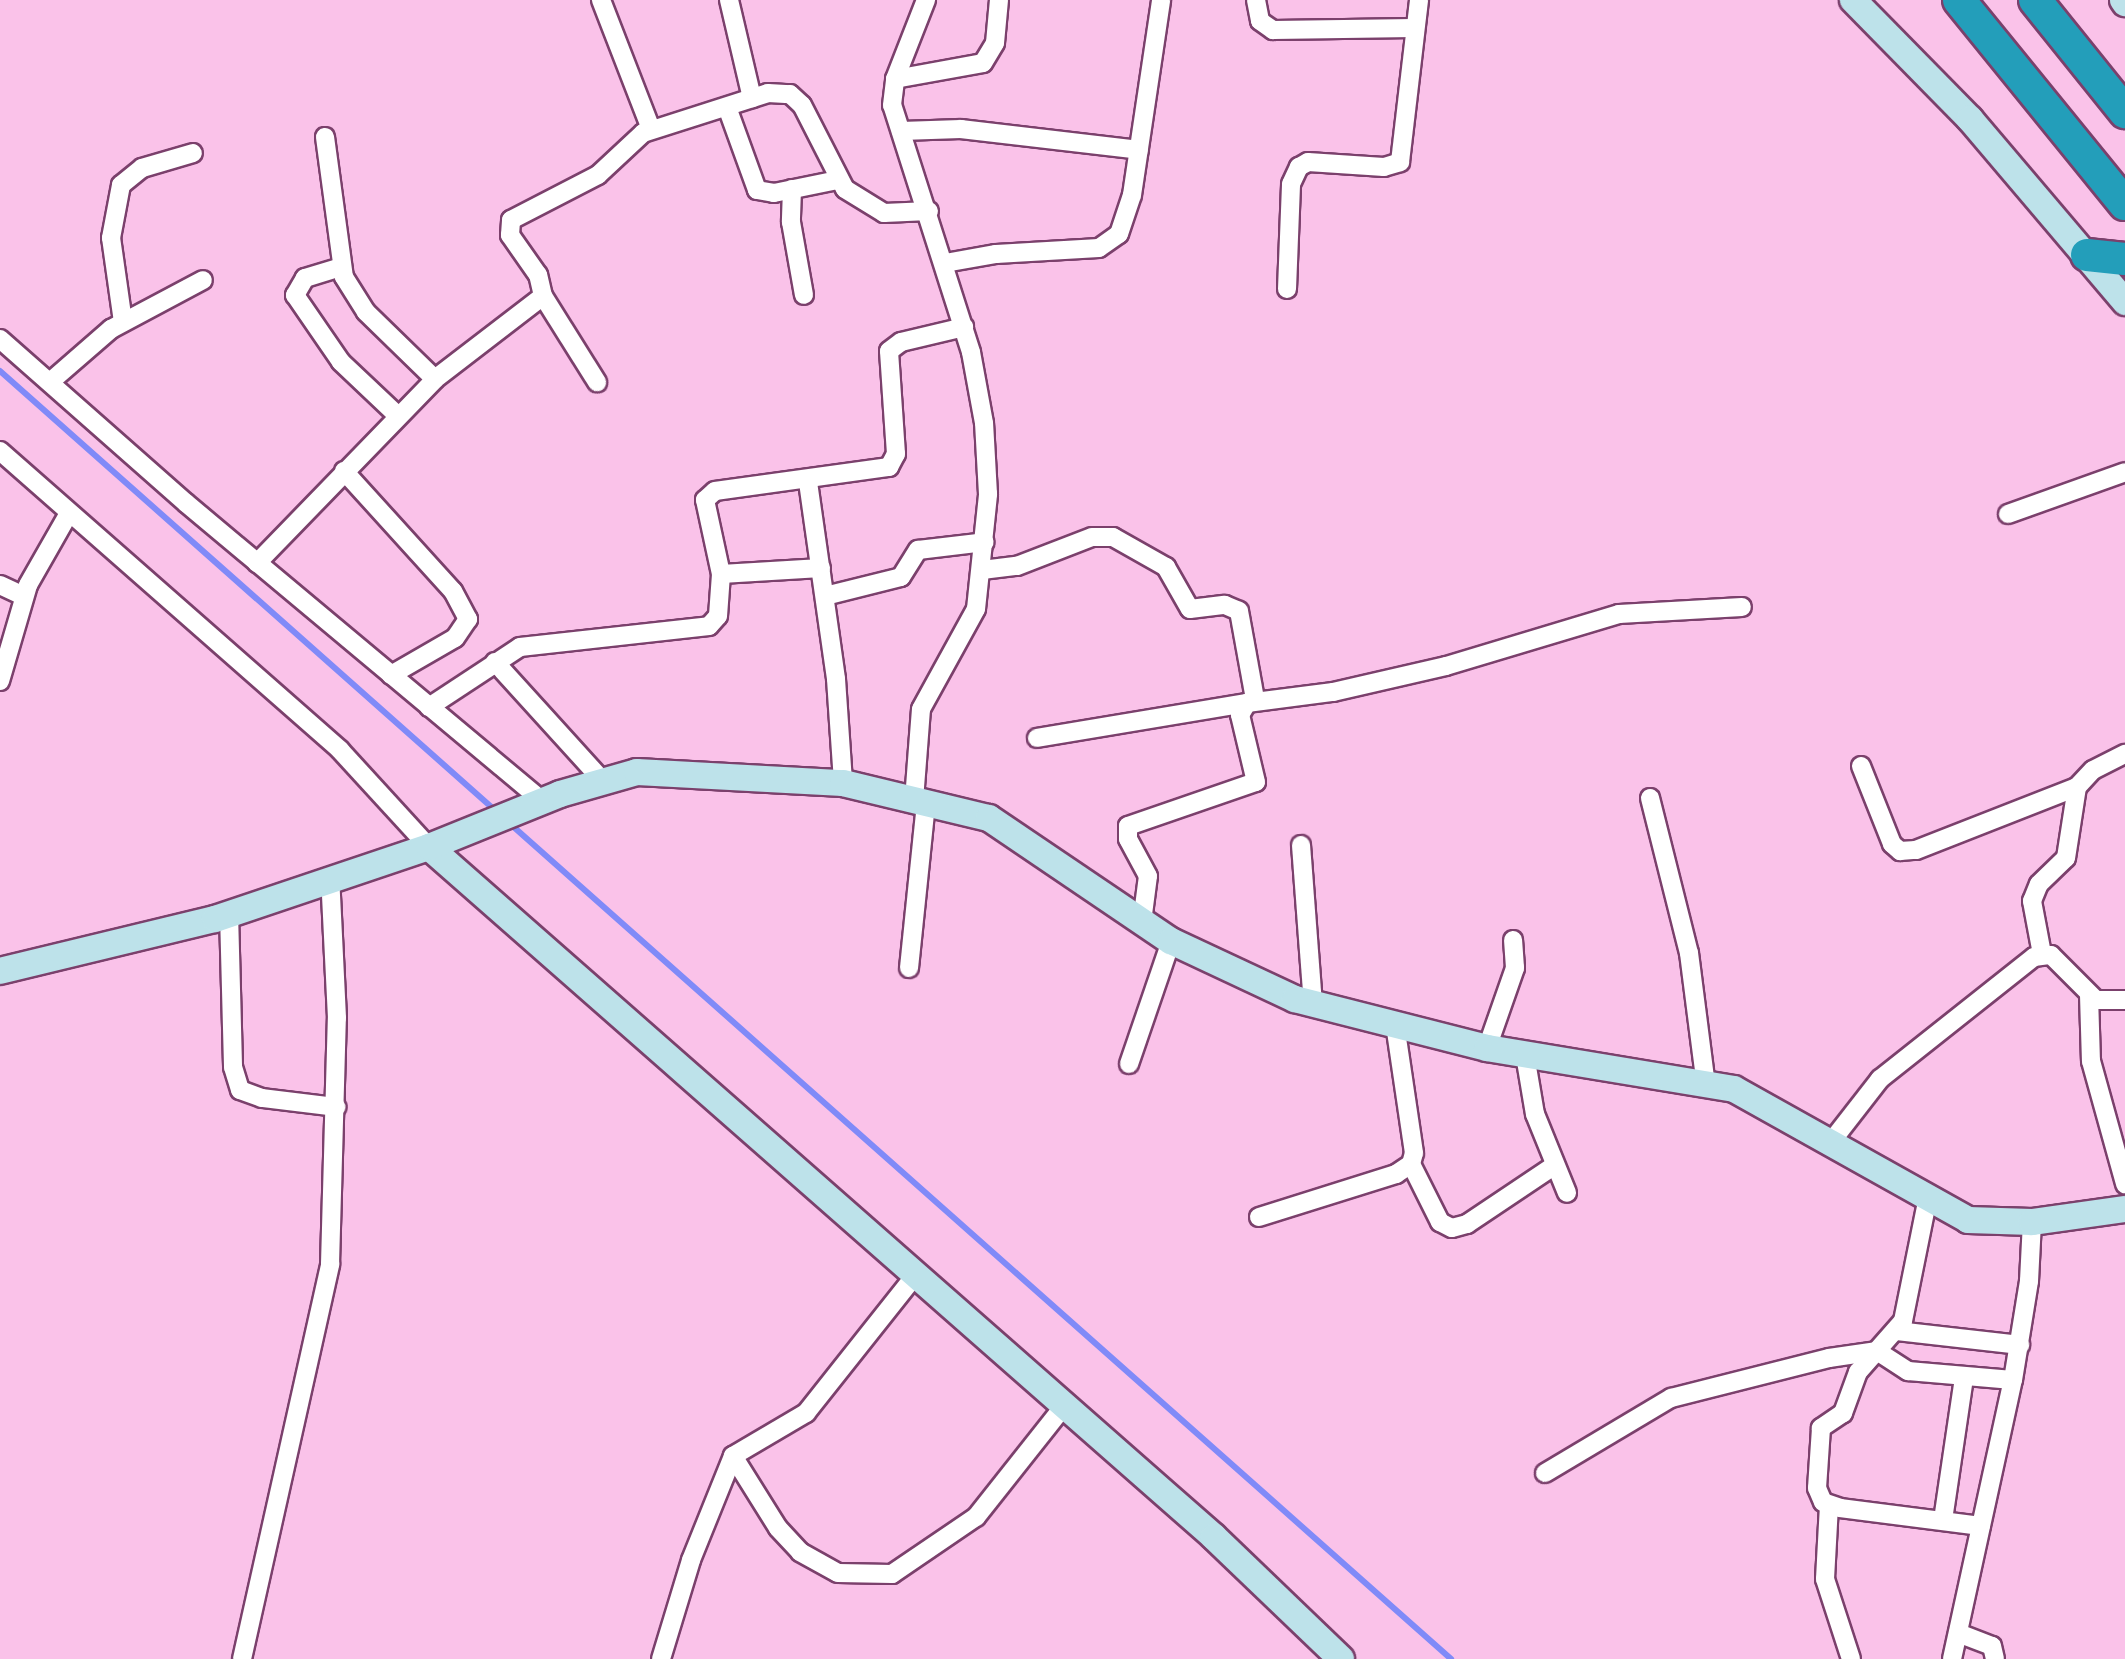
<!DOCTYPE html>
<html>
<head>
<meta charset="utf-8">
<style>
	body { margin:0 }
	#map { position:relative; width:2125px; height:1659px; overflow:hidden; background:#fac2e9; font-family:"Nunito Sans",sans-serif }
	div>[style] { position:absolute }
	.stream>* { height:6px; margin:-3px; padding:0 3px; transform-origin:3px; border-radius:3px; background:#808af8 }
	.roads { filter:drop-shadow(2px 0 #7b406c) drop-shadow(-2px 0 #7b406c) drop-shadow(0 2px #7b406c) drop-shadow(0 -2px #7b406c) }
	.street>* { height:18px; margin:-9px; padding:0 9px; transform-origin:9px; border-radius:9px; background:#fff }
	.secondary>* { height:26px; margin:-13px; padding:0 13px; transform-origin:13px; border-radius:13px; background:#bde2ea }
	.highway>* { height:32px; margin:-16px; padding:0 16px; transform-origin:16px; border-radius:16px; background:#239eba }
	span { translate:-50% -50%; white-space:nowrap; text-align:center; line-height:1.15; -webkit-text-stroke:8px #ffd4f2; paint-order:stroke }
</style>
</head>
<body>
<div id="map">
	<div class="stream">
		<div style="left:0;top:371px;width:664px;rotate:41.58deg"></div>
		<div style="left:508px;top:822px;width:1261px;rotate:41.59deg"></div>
	</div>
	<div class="roads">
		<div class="street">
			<div style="left:601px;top:0;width:138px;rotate:68.8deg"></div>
			<div style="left:729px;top:0;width:101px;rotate:76.8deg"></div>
			<div style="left:1256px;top:0;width:21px;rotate:79deg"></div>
			<div style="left:1260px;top:21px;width:16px;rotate:35deg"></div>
			<div style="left:1273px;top:30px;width:141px;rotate:-0.8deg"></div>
			<div style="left:895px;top:79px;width:89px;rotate:-10.3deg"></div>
			<div style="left:983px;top:63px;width:23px;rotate:-59deg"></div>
			<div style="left:995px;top:43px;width:43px;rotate:-84.7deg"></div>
			<div style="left:727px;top:107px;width:88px;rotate:70.1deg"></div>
			<div style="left:757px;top:190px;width:17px;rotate:10deg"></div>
			<div style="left:774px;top:193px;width:65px;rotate:-11.5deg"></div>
			<div style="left:901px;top:131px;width:60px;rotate:-1.9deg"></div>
			<div style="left:961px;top:129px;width:179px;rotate:6.7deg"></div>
			<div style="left:325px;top:137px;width:141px;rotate:82.3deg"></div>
			<div style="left:344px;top:277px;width:41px;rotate:57.8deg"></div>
			<div style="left:366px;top:312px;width:96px;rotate:44.2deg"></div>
			<div style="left:792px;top:189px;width:33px;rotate:92deg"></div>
			<div style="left:791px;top:222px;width:74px;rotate:79.9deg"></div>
			<div style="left:945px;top:263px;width:52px;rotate:-10deg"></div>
			<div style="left:996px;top:254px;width:103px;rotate:-3.3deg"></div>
			<div style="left:1099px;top:248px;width:24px;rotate:-35deg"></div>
			<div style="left:1119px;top:234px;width:41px;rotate:-71.6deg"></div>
			<div style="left:1132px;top:195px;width:197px;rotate:-81.5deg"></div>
			<div style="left:341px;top:267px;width:38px;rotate:163deg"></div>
			<div style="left:305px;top:278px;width:20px;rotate:120deg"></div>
			<div style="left:295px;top:295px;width:81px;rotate:55.5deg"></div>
			<div style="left:341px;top:362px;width:77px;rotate:43.4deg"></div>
			<div style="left:1287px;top:289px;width:105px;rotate:-87.8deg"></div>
			<div style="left:1291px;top:184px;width:19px;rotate:-65deg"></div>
			<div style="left:1299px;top:167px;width:10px;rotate:-29deg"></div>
			<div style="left:1308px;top:162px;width:76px;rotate:3.8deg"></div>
			<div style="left:1384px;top:167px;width:17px;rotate:-17deg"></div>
			<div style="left:1400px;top:162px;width:163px;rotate:-83.3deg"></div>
			<div style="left:543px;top:296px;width:102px;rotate:57.9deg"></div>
			<div style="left:123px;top:322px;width:85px;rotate:-98.1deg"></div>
			<div style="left:111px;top:238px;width:54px;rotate:-79.3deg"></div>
			<div style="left:121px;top:185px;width:27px;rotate:-39deg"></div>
			<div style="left:142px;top:168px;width:53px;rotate:-16.4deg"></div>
			<div style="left:0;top:339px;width:248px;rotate:41.4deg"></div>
			<div style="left:186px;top:503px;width:464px;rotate:39.9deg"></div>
			<div style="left:50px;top:382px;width:81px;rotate:-41deg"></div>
			<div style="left:111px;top:329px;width:104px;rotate:-28deg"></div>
			<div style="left:0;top:451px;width:453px;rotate:41.3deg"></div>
			<div style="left:340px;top:750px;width:132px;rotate:47.5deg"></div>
			<div style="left:344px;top:471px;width:162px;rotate:47.8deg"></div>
			<div style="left:453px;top:591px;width:32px;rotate:62deg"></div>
			<div style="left:468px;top:619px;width:23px;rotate:124deg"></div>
			<div style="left:455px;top:638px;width:74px;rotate:150deg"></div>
			<div style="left:808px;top:482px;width:199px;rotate:81.9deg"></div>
			<div style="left:836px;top:679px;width:104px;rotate:86.1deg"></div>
			<div style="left:2008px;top:514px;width:124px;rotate:-19.7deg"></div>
			<div style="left:257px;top:563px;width:256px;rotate:-45.9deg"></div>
			<div style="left:435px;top:379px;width:136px;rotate:-37.5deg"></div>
			<div style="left:543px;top:296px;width:22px;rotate:-103deg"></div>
			<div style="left:538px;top:275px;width:49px;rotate:-125deg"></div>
			<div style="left:510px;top:235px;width:15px;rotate:-86deg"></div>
			<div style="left:511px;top:220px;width:98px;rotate:-27.3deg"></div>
			<div style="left:598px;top:175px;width:62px;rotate:-43deg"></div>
			<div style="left:643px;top:133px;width:131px;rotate:-17.7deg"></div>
			<div style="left:768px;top:93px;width:22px;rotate:3deg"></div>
			<div style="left:790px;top:94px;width:16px;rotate:43deg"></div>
			<div style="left:802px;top:105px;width:94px;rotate:62.9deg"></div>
			<div style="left:845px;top:189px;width:46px;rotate:31.6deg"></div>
			<div style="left:884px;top:213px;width:45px;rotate:-2.5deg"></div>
			<div style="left:821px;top:568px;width:100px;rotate:176.6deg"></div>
			<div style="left:721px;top:574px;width:76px;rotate:-102.2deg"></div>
			<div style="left:705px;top:500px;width:13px;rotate:-42deg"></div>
			<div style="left:715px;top:491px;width:176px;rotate:-7.9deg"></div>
			<div style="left:889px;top:467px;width:15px;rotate:-62deg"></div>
			<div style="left:896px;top:454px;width:103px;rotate:-93.9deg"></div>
			<div style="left:889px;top:351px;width:15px;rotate:-37deg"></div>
			<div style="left:901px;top:342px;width:65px;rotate:-13.4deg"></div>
			<div style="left:982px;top:570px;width:35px;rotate:-7deg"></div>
			<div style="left:1017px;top:566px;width:80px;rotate:-21.1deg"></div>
			<div style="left:1092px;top:537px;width:21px"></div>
			<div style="left:1113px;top:537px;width:61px;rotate:29.5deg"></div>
			<div style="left:1166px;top:567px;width:48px;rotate:60.3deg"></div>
			<div style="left:1190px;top:609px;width:35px;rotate:-7deg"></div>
			<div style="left:1225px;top:605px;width:15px;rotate:23deg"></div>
			<div style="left:1239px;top:611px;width:89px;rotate:79.7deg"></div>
			<div style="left:0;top:585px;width:26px;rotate:25deg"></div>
			<div style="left:825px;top:596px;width:78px;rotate:-14deg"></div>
			<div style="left:901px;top:577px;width:32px;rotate:-58deg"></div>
			<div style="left:918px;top:550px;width:67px;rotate:-6.8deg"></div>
			<div style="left:495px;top:662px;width:162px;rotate:47.8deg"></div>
			<div style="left:0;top:681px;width:100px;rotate:-73.7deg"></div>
			<div style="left:28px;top:585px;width:83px;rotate:-60.3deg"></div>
			<div style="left:429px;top:707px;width:109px;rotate:-33.4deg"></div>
			<div style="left:520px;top:647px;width:190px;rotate:-6.3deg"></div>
			<div style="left:709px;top:626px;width:13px;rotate:-48deg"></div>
			<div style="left:718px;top:616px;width:42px;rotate:-85.9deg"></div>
			<div style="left:1037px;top:738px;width:213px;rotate:-9.5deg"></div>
			<div style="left:1861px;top:766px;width:84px;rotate:68.3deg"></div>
			<div style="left:1892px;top:844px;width:11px;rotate:41deg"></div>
			<div style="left:1900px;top:851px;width:16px;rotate:-4deg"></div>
			<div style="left:1916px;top:850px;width:173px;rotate:-21.4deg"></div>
			<div style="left:1650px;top:798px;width:160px;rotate:75.9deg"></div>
			<div style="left:1689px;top:953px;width:133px;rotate:82.7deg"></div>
			<div style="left:914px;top:800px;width:91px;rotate:-85.6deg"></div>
			<div style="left:921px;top:709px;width:114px;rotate:-61.2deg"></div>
			<div style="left:976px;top:609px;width:116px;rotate:-84deg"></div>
			<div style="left:988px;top:494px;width:71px;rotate:-93.2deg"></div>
			<div style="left:984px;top:423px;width:72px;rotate:-100.4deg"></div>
			<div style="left:971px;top:352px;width:259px;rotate:-107.7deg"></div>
			<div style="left:892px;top:105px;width:26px;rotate:-83deg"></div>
			<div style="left:895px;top:79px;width:85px;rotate:-68.6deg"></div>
			<div style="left:1301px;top:845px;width:158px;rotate:85.7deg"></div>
			<div style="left:229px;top:913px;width:154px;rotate:88.5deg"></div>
			<div style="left:233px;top:1067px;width:24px;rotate:73deg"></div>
			<div style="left:240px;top:1090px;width:23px;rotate:20deg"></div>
			<div style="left:262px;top:1098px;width:75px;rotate:6.9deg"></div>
			<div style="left:1142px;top:922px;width:46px;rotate:-82.6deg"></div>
			<div style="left:1148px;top:876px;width:42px;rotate:-118.4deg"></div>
			<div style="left:1128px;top:839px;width:13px;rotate:-90deg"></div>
			<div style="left:1128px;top:826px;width:135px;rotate:-19deg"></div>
			<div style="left:1256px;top:782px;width:69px;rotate:-103.4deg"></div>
			<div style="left:1240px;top:715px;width:14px;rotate:-60deg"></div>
			<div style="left:1247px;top:703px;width:87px;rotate:-7.3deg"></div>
			<div style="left:1333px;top:692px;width:116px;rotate:-13deg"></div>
			<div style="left:1446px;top:666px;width:181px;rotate:-16.7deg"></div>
			<div style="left:1619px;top:614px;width:123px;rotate:-3.3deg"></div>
			<div style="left:2042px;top:954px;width:54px;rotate:-100.7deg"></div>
			<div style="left:2032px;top:901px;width:18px;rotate:-68deg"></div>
			<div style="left:2039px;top:884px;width:37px;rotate:-44deg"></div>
			<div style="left:2066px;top:858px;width:72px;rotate:-81.2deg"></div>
			<div style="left:2077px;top:787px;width:23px;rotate:-47deg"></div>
			<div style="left:2093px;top:770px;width:36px;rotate:-27deg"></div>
			<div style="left:909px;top:968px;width:166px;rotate:-84.1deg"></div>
			<div style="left:2089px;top:995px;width:66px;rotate:88.3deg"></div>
			<div style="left:2091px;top:1061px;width:128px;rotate:74.5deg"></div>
			<div style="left:1487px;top:1048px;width:85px;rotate:-70.7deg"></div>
			<div style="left:1515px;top:968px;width:28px;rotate:-94deg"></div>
			<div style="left:1525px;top:1055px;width:60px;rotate:80.4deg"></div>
			<div style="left:1535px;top:1114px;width:85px;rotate:67.9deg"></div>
			<div style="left:1129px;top:1064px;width:130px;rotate:-71.1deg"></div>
			<div style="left:1831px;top:1142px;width:80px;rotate:-52.1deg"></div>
			<div style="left:1880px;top:1079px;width:196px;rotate:-38.4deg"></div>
			<div style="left:2034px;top:957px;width:17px;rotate:-7deg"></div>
			<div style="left:2051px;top:955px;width:64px;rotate:45deg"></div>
			<div style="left:2096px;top:1000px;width:29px"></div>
			<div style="left:1411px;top:1164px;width:65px;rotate:63.4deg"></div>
			<div style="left:1440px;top:1222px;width:13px;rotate:27deg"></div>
			<div style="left:1452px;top:1228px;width:16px;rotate:-15deg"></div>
			<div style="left:1467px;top:1224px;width:106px;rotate:-33.8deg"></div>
			<div style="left:1928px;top:1197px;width:126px;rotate:101.4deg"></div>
			<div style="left:1903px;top:1321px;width:68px;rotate:131.4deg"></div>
			<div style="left:1858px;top:1372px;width:44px;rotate:110.1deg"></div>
			<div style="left:1843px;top:1413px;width:27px;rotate:146deg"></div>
			<div style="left:1821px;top:1428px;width:60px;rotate:93.8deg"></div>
			<div style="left:1817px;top:1488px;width:15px;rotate:67deg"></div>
			<div style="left:1823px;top:1502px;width:18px;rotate:19deg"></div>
			<div style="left:1840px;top:1508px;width:142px;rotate:7.3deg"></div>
			<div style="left:1259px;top:1217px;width:144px;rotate:-17.4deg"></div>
			<div style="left:1396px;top:1174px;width:18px;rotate:-34deg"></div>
			<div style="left:1411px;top:1164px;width:11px;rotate:-75deg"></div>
			<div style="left:1414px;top:1153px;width:129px;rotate:-98.4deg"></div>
			<div style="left:1897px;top:1331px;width:124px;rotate:6.5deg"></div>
			<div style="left:733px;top:1456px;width:85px;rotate:58deg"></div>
			<div style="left:778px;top:1528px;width:33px;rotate:47deg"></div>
			<div style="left:800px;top:1552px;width:43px;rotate:28.9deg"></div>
			<div style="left:838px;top:1573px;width:54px;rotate:1.1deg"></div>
			<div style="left:892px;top:1574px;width:102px;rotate:-34.2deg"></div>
			<div style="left:976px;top:1517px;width:142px;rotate:-51.6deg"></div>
			<div style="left:1545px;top:1473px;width:147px;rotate:-30.8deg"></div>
			<div style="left:1671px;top:1398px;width:163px;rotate:-14.2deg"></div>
			<div style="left:1829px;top:1358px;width:49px;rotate:-8.3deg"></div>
			<div style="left:1877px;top:1351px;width:37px;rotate:33deg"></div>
			<div style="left:1908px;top:1371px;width:105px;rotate:4.9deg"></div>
			<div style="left:1829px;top:1505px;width:74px;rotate:93.1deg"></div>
			<div style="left:1825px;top:1579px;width:84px;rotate:72deg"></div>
			<div style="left:1943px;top:1520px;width:145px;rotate:-81.6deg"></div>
			<div style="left:1958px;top:1633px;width:36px;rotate:21deg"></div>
			<div style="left:1992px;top:1646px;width:13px;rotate:77deg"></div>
			<div style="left:242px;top:1659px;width:405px;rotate:-77.4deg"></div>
			<div style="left:330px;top:1264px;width:246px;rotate:-88.4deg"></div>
			<div style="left:337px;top:1018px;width:141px;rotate:-92.8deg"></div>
			<div style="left:661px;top:1659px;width:103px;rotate:-73.1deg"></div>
			<div style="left:691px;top:1560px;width:112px;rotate:-68deg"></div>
			<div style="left:733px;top:1456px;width:85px;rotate:-30.5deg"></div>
			<div style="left:806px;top:1413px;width:179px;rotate:-51.6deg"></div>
			<div style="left:1952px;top:1659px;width:286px;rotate:-77.7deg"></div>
			<div style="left:2013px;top:1380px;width:100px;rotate:-80.8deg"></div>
			<div style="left:2029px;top:1281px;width:59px;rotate:-87.1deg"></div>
		</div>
		<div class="secondary">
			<div style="left:1853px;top:0;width:167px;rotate:45.5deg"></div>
			<div style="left:1970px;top:119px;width:240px;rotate:49.7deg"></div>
			<div style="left:2123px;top:0;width:4px;rotate:56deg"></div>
			<div style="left:429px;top:847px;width:1045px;rotate:41.31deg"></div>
			<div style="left:1214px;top:1537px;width:176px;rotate:43.8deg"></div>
			<div style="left:0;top:971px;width:221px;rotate:-13.6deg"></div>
			<div style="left:215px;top:919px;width:226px;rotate:-18.6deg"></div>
			<div style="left:429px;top:847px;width:141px;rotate:-22deg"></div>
			<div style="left:560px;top:794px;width:80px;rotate:-15.9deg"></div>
			<div style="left:637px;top:772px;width:206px;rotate:3.1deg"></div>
			<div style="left:843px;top:783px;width:150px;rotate:13.5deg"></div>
			<div style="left:989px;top:818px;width:220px;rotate:34.1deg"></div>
			<div style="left:1171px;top:941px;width:137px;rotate:25.1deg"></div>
			<div style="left:1295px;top:999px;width:198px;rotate:14.3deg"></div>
			<div style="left:1487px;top:1048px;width:250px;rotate:9.4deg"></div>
			<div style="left:1734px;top:1089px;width:268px;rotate:29.2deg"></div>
			<div style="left:1968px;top:1220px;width:64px;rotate:1.8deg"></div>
			<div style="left:2032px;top:1222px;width:94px;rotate:-8deg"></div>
		</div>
		<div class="highway">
			<div style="left:1959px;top:0;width:263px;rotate:50.9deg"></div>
			<div style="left:2035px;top:0;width:144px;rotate:51.2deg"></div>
			<div style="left:2087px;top:255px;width:38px;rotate:6deg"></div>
		</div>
	</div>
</div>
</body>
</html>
